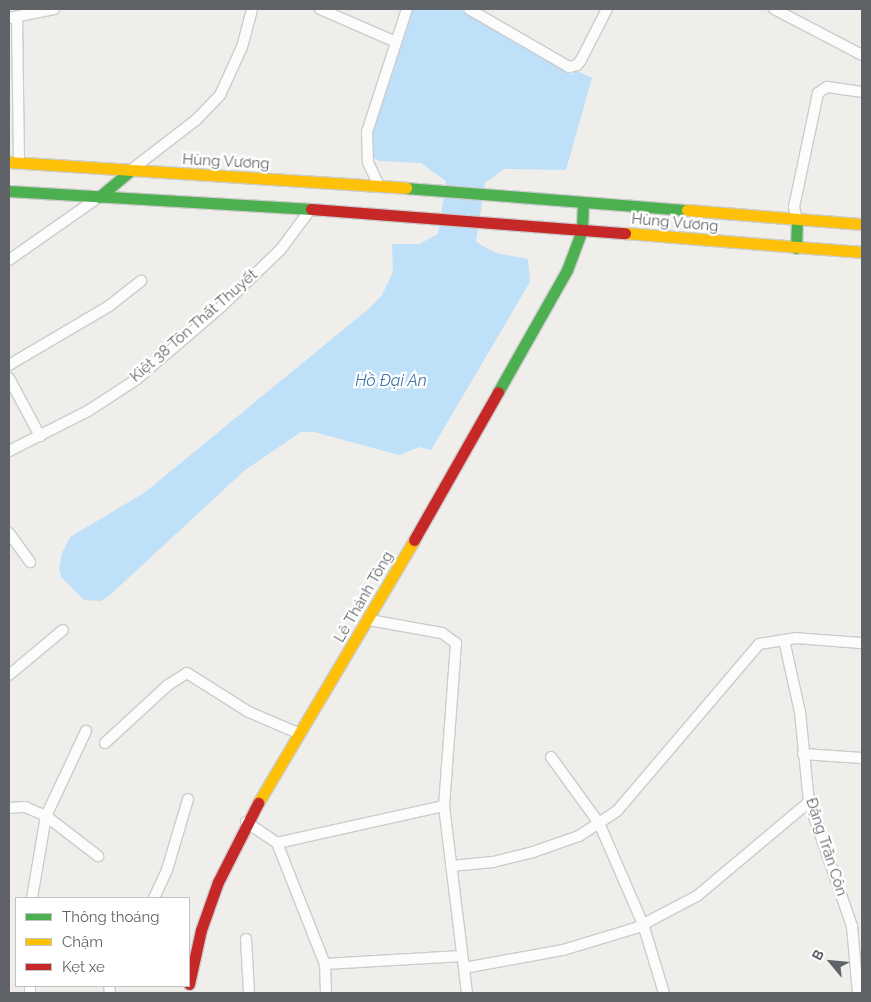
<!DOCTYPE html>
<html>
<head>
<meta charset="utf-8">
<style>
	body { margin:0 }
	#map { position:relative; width:871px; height:1002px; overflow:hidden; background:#efeeea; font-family:Raleway,sans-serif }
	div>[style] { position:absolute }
	.water>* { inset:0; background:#bfe0f9 }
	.roads { filter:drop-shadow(1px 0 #cbcccc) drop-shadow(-1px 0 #cbcccc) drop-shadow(0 1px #cbcccc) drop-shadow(0 -1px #cbcccc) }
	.street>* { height:10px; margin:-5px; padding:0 5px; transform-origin:5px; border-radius:5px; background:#fdfcfc }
	.fast>* { height:11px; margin:-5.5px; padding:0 5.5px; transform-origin:5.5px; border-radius:5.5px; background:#4caf50 }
	.slow>* { height:11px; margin:-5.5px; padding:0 5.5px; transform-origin:5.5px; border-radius:5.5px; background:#ffc107 }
	.jam>* { height:11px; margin:-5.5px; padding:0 5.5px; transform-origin:5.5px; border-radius:5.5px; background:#c62828 }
	span { translate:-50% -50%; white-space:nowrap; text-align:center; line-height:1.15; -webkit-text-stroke:4.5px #fff; paint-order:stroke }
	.street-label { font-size:15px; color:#5f6368 }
	.water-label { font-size:16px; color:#4174aa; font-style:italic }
	.frame { position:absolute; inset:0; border:10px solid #5f6368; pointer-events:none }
	.legend { position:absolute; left:15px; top:897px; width:175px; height:90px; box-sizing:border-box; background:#fff; border:1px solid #bfc1c3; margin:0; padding:6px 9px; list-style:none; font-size:15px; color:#5f6368 }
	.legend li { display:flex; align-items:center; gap:10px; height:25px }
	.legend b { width:25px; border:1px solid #bfc1c3 }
	.north { position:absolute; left:806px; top:937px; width:50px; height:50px; -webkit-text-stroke:4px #fff; paint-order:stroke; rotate:298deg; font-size:14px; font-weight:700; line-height:20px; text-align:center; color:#5f6368 }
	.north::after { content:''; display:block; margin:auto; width:18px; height:22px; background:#5f6368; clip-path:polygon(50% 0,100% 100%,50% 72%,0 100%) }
</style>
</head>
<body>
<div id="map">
	<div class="water">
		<div style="clip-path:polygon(406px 9px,459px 9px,572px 75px,575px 70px,592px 78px,566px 170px,504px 169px,485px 183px,476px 242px,496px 253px,528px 259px,530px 282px,431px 450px,419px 447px,399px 455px,314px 432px,301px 432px,245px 470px,110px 595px,101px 601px,84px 600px,62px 578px,59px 570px,62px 553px,70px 537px,144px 493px,371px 307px,382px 295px,393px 272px,392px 244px,419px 244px,438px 234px,446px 181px,421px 163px,380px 161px,371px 157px,367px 147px)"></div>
	</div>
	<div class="roads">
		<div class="street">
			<div style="left:320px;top:9px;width:83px;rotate:23.5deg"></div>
			<div style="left:469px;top:9px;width:116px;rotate:30.1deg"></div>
			<div style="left:569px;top:67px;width:8px;rotate:-14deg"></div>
			<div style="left:577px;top:65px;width:6px;rotate:-51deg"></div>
			<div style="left:581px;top:60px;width:57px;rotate:-63deg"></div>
			<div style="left:774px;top:9px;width:99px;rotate:27.6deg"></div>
			<div style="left:17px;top:17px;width:146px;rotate:89.2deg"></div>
			<div style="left:9px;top:18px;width:46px;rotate:-11.3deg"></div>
			<div style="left:131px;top:170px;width:82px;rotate:-37.6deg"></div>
			<div style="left:196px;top:120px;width:35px;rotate:-46deg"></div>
			<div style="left:220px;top:95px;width:53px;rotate:-65.4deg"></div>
			<div style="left:242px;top:47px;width:39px;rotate:-75deg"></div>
			<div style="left:379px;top:186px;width:26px;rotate:-115deg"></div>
			<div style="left:368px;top:162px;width:30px;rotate:-92deg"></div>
			<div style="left:367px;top:132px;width:129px;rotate:-72deg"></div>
			<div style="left:797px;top:220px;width:13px;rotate:-103deg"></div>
			<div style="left:794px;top:207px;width:116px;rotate:-78.1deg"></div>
			<div style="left:818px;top:93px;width:11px;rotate:-34deg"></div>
			<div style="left:827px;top:87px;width:35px;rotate:8deg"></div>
			<div style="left:9px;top:260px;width:110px;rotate:-35deg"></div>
			<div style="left:9px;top:365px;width:116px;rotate:-30.5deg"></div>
			<div style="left:109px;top:306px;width:41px;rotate:-38deg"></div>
			<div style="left:9px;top:378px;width:66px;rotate:61.9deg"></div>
			<div style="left:9px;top:451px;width:89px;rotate:-26.9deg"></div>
			<div style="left:88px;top:411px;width:59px;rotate:-33.1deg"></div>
			<div style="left:137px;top:379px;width:111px;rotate:-40.6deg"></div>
			<div style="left:221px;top:307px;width:83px;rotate:-44deg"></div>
			<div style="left:281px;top:249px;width:49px;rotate:-53.4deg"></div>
			<div style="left:9px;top:533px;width:36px;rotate:54deg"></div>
			<div style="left:369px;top:620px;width:74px;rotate:10.1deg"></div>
			<div style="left:442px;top:633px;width:17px;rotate:36deg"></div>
			<div style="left:456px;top:643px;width:163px;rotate:94.2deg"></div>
			<div style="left:444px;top:806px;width:188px;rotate:83deg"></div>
			<div style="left:784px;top:640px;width:74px;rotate:77.5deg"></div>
			<div style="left:800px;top:712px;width:90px;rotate:84.3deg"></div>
			<div style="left:809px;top:802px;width:131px;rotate:70.9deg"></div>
			<div style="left:852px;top:926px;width:67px;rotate:84.9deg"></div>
			<div style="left:9px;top:675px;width:70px;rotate:-39.8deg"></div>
			<div style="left:105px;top:743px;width:86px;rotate:-42.6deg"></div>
			<div style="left:168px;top:685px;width:22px;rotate:-32deg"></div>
			<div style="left:187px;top:673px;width:73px;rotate:32.2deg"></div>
			<div style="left:249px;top:712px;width:56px;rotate:23.3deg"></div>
			<div style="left:803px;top:754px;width:59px;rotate:3.9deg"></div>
			<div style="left:551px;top:757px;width:82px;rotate:54deg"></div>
			<div style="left:599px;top:823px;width:110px;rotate:66.5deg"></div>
			<div style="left:643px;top:924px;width:72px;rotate:73.1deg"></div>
			<div style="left:9px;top:808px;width:16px;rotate:-4deg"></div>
			<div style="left:25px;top:807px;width:23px;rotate:23deg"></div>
			<div style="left:46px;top:816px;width:66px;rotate:37.6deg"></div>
			<div style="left:246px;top:822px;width:37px;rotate:34deg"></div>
			<div style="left:277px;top:843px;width:130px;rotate:68.4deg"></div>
			<div style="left:325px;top:964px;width:29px;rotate:88deg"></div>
			<div style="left:277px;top:843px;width:171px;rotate:-12.5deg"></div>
			<div style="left:451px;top:866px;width:42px;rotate:-5.4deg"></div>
			<div style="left:493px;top:862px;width:41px;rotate:-14deg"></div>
			<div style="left:533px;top:852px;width:49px;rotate:-19.2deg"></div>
			<div style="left:579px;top:836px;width:45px;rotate:-33.3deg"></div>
			<div style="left:617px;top:811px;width:219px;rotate:-49.6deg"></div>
			<div style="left:759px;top:644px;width:36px;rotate:-9deg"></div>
			<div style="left:795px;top:638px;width:67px;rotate:4.3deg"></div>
			<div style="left:32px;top:898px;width:83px;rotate:-80.3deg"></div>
			<div style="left:46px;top:816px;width:94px;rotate:-64.8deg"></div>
			<div style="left:154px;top:898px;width:31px;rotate:-65deg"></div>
			<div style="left:167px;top:870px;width:74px;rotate:-73.5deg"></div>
			<div style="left:246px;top:939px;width:54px;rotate:86.8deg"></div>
			<div style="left:325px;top:964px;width:137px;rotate:-3.3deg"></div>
			<div style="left:464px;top:968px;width:101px;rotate:-10.3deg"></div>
			<div style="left:563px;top:950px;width:76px;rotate:-16.8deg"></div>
			<div style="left:636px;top:928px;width:69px;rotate:-27.7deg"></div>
			<div style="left:697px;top:896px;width:146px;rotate:-40deg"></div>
			<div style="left:30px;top:986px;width:7px;rotate:90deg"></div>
			<div style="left:109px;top:986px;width:7px;rotate:82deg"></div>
		</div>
		<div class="fast">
			<div style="left:406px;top:188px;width:282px;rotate:4.5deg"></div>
			<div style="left:9px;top:191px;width:303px;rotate:3.4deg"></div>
			<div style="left:99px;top:197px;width:40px;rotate:-40deg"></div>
			<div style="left:796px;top:248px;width:28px;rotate:-88deg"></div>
			<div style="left:498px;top:392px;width:140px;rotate:-60.5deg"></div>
			<div style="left:567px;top:270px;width:43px;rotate:-69.4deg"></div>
			<div style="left:582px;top:230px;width:28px;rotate:-88deg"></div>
		</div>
		<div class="slow">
			<div style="left:9px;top:162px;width:398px;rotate:3.7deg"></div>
			<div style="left:687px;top:210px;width:176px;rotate:4.6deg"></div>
			<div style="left:625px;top:233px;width:238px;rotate:4.6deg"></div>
			<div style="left:258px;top:803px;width:306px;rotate:-59.3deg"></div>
		</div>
		<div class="jam">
			<div style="left:311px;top:209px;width:315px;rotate:4.4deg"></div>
			<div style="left:414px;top:540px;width:170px;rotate:-60.4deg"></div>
			<div style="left:189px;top:984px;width:55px;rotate:-77.5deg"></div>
			<div style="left:201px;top:930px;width:51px;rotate:-70.5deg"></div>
			<div style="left:218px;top:882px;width:89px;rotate:-63.1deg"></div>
		</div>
	</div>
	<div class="street-label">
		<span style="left:226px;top:162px;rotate:3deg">Hùng Vương</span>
		<span style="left:675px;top:223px;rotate:5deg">Hùng Vương</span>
		<span style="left:194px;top:326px;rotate:-41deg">Kiệt 38 Tôn Thất Thuyết</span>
		<span style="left:364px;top:597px;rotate:-60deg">Lê Thánh Tông</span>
		<span style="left:826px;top:847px;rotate:72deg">Đặng Trần Côn</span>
	</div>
	<div class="water-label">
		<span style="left:391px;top:381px">Hồ Đại An</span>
	</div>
	<div class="frame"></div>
	<ul class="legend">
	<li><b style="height:6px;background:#4caf50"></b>Thông thoáng</li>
	<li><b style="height:6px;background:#ffc107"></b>Chậm</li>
	<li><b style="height:6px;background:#c62828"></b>Kẹt xe</li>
	</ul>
	<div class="north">B</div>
</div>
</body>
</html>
